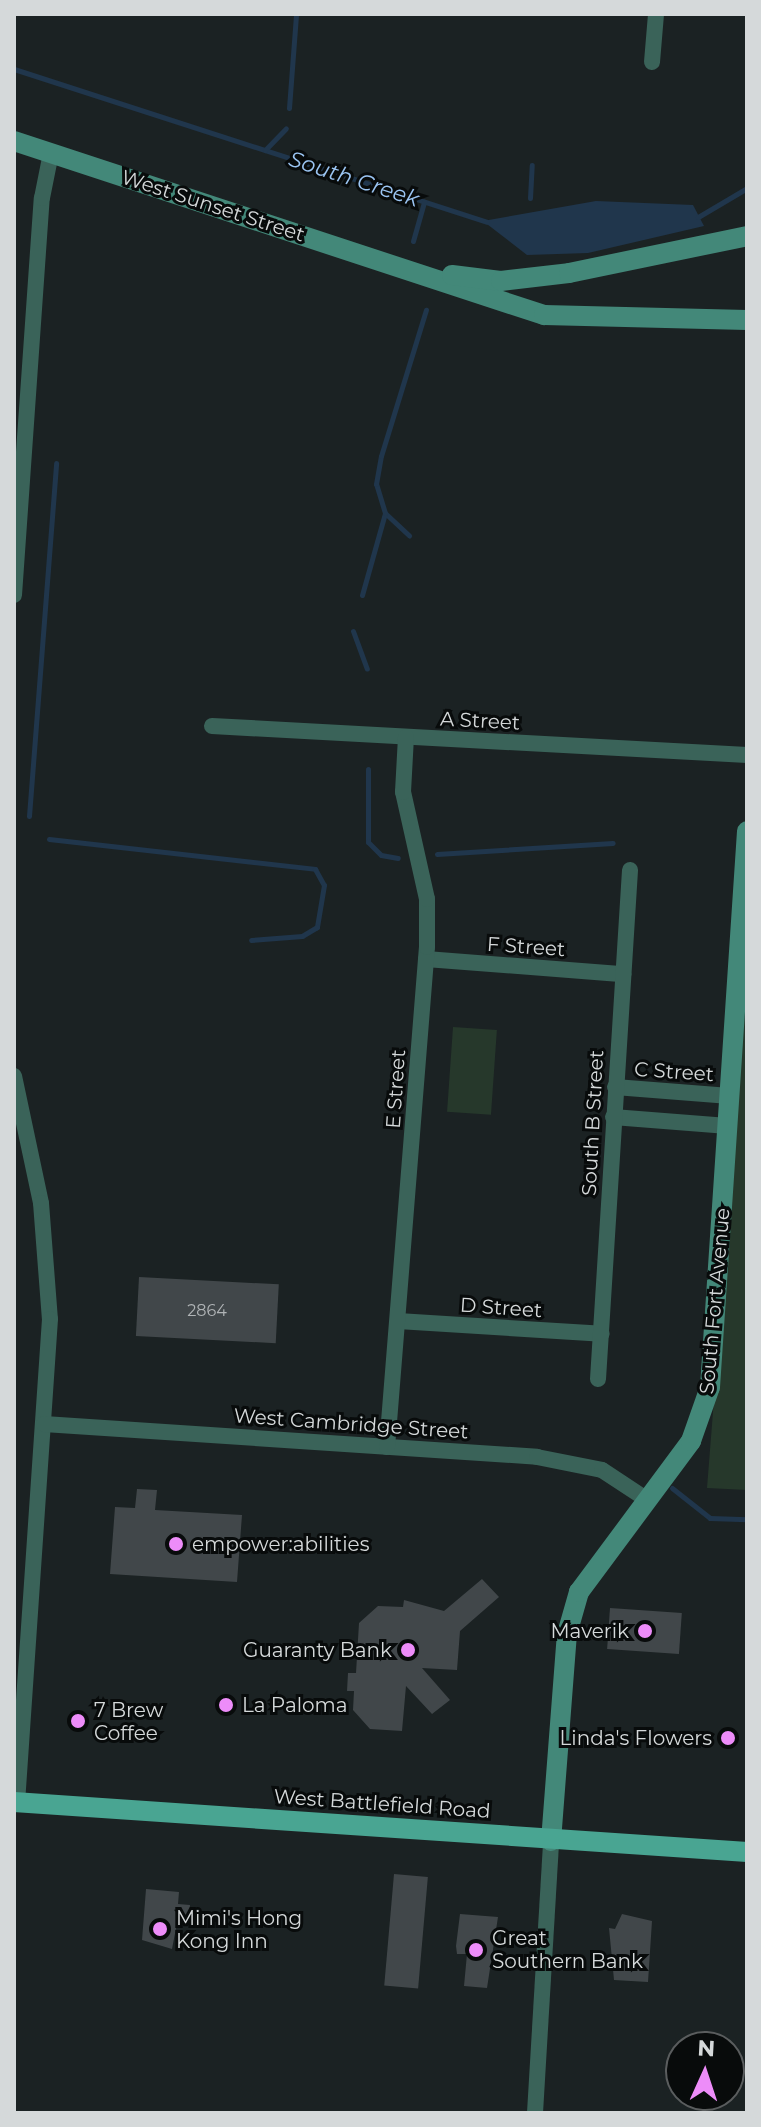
<!DOCTYPE html>
<html>
<head>
<meta charset="utf-8">
<style>
	body { margin:0 }
	#map { position:relative; width:761px; height:2127px; overflow:hidden; background:#1b2223; font-family:Montserrat,sans-serif }
	div>[style] { position:absolute }
	.green>* { inset:0; background:#26382b; transform-origin:0 0 }
	.water>* { inset:0; background:#20364c }
	.stream>* { height:5px; margin:-2.5px; padding:0 2.5px; transform-origin:2.5px; border-radius:2.5px; background:#20364c }
	.building>* { inset:0; background:#41474a; transform-origin:0 0 }
	.street>* { height:16px; margin:-8px; padding:0 8px; transform-origin:8px; border-radius:8px; background:#3a6359 }
	.secondary>* { height:20px; margin:-10px; padding:0 10px; transform-origin:10px; border-radius:10px; background:#438879 }
	.primary>* { height:20px; margin:-10px; padding:0 10px; transform-origin:10px; border-radius:10px; background:#49a592 }
	.dots>* { width:22px; height:22px; translate:-50% -50%; box-sizing:border-box; border:4px solid #080b0b; border-radius:50% }
	span { translate:-50% -50%; white-space:nowrap; text-align:center; line-height:1.15; -webkit-text-stroke:6px #080b0b; paint-order:stroke }
	.number-label { font-size:16px; color:#b0b4b6 }
	.number-label span { -webkit-text-stroke-width:0 }
	.street-label { font-size:20px; color:#d5d9da }
	.poi-label { font-size:20px; color:#d5d9da }
	.left { translate:0 -50%; text-align:left }
	.right { translate:-100% -50%; text-align:right }
	.water-label { font-size:22px; color:#9bc5f3; font-style:italic }
	.frame { position:absolute; inset:0; border:16px solid #d5d9da; pointer-events:none }
	.north { position:absolute; left:665px; top:2031px; width:80px; height:80px; box-sizing:border-box; background:#080b0b; border:2px solid #5a5d5e; border-radius:50%; rotate:3deg; font-size:22px; font-weight:700; line-height:32px; text-align:center; color:#d5d9da }
	.north::after { content:''; display:block; margin:auto; width:28px; height:36px; background:#ed8cf9; clip-path:polygon(50% 0,100% 100%,50% 72%,0 100%) }
</style>
</head>
<body>
<div id="map">
	<div class="green">
		<div style="clip-path:polygon(747px 982px,747px 1490px,707px 1488px)"></div>
		<div style="left:453px;top:1027px;width:44px;height:85px;rotate:4deg"></div>
	</div>
	<div class="water">
		<div style="clip-path:polygon(596px 201px,693px 205px,704px 226px,588px 253px,527px 255px,483px 221px)"></div>
	</div>
	<div class="stream">
		<div style="left:14px;top:69px;width:497px;rotate:17.9deg"></div>
		<div style="left:289px;top:108px;width:94px;rotate:-85.7deg"></div>
		<div style="left:265px;top:150px;width:30px;rotate:-46deg"></div>
		<div style="left:530px;top:198px;width:33px;rotate:-87deg"></div>
		<div style="left:698px;top:217px;width:57px;rotate:-30.6deg"></div>
		<div style="left:413px;top:241px;width:41px;rotate:-74.2deg"></div>
		<div style="left:385px;top:513px;width:33px;rotate:43deg"></div>
		<div style="left:362px;top:595px;width:85px;rotate:-74.3deg"></div>
		<div style="left:385px;top:513px;width:30px;rotate:-107deg"></div>
		<div style="left:376px;top:484px;width:28px;rotate:-80deg"></div>
		<div style="left:381px;top:456px;width:153px;rotate:-72.9deg"></div>
		<div style="left:353px;top:631px;width:40px;rotate:69.8deg"></div>
		<div style="left:368px;top:769px;width:73px;rotate:90deg"></div>
		<div style="left:368px;top:842px;width:18px;rotate:45deg"></div>
		<div style="left:381px;top:855px;width:17px;rotate:10deg"></div>
		<div style="left:29px;top:816px;width:354px;rotate:-85.6deg"></div>
		<div style="left:49px;top:839px;width:268px;rotate:6.4deg"></div>
		<div style="left:315px;top:869px;width:18px;rotate:61deg"></div>
		<div style="left:324px;top:885px;width:43px;rotate:99.5deg"></div>
		<div style="left:317px;top:927px;width:17px;rotate:149deg"></div>
		<div style="left:302px;top:936px;width:51px;rotate:175.5deg"></div>
		<div style="left:437px;top:854px;width:176px;rotate:-3.6deg"></div>
		<div style="left:672px;top:1488px;width:48px;rotate:38.3deg"></div>
		<div style="left:710px;top:1518px;width:37px;rotate:2deg"></div>
	</div>
	<div class="building">
		<div style="left:139px;top:1277px;width:140px;height:59px;rotate:3deg"></div>
		<div style="clip-path:polygon(137px 1489px,157px 1490px,155px 1510px,242px 1515px,237px 1582px,110px 1574px,115px 1507px,135px 1508px)"></div>
		<div style="clip-path:polygon(482px 1579px,499px 1597px,460px 1631px,457px 1670px,422px 1668px,450px 1700px,432px 1714px,406px 1686px,402px 1731px,370px 1729px,353px 1710px,354px 1691px,347px 1691px,348px 1673px,356px 1673px,359px 1623px,378px 1606px,403px 1607px,404px 1600px,444px 1611px)"></div>
		<div style="left:610px;top:1608px;width:72px;height:41px;rotate:4deg"></div>
		<div style="left:394px;top:1874px;width:34px;height:112px;rotate:5deg"></div>
		<div style="clip-path:polygon(146px 1889px,179px 1892px,178px 1904px,190px 1905px,189px 1918px,178px 1918px,172px 1949px,142px 1940px)"></div>
		<div style="clip-path:polygon(460px 1914px,498px 1917px,487px 1988px,464px 1986px,467px 1954px,457px 1954px,456px 1946px)"></div>
		<div style="clip-path:polygon(622px 1914px,652px 1921px,648px 1982px,614px 1980px,609px 1928px,615px 1929px)"></div>
	</div>
	<div class="street">
		<div style="left:652px;top:62px;width:48px;rotate:-85.2deg"></div>
		<div style="left:14px;top:595px;width:398px;rotate:-86deg"></div>
		<div style="left:42px;top:198px;width:46px;rotate:-78.7deg"></div>
		<div style="left:212px;top:726px;width:536px;rotate:3.1deg"></div>
		<div style="left:426px;top:959px;width:198px;rotate:4.4deg"></div>
		<div style="left:14px;top:1076px;width:130px;rotate:78deg"></div>
		<div style="left:41px;top:1203px;width:116px;rotate:85.6deg"></div>
		<div style="left:50px;top:1319px;width:484px;rotate:93.9deg"></div>
		<div style="left:615px;top:1087px;width:115px;rotate:4.5deg"></div>
		<div style="left:613px;top:1117px;width:115px;rotate:4.5deg"></div>
		<div style="left:398px;top:1321px;width:204px;rotate:3.6deg"></div>
		<div style="left:598px;top:1379px;width:510px;rotate:-86.4deg"></div>
		<div style="left:44px;top:1424px;width:494px;rotate:3.8deg"></div>
		<div style="left:537px;top:1457px;width:66px;rotate:11.3deg"></div>
		<div style="left:602px;top:1470px;width:53px;rotate:33.4deg"></div>
		<div style="left:387px;top:1447px;width:502px;rotate:-85.43deg"></div>
		<div style="left:427px;top:947px;width:48px;rotate:-90deg"></div>
		<div style="left:427px;top:899px;width:110px;rotate:-102.6deg"></div>
		<div style="left:403px;top:792px;width:55px;rotate:-86.9deg"></div>
		<div style="left:535px;top:2113px;width:272px;rotate:-86.6deg"></div>
	</div>
	<div class="secondary">
		<div style="left:14px;top:141px;width:558px;rotate:18.18deg"></div>
		<div style="left:544px;top:315px;width:203px;rotate:1.4deg"></div>
		<div style="left:452px;top:275px;width:49px;rotate:7deg"></div>
		<div style="left:501px;top:281px;width:68px;rotate:-6.7deg"></div>
		<div style="left:569px;top:273px;width:182px;rotate:-11.7deg"></div>
		<div style="left:551px;top:1841px;width:208px;rotate:-85.6deg"></div>
		<div style="left:567px;top:1634px;width:44px;rotate:-74.1deg"></div>
		<div style="left:579px;top:1592px;width:188px;rotate:-53.4deg"></div>
		<div style="left:691px;top:1441px;width:57px;rotate:-70.6deg"></div>
		<div style="left:710px;top:1387px;width:557px;rotate:-86.19deg"></div>
	</div>
	<div class="primary">
		<div style="left:14px;top:1802px;width:735px;rotate:3.9deg"></div>
	</div>
	<div class="dots">
		<div style="left:176px;top:1544px;background:#ed8cf9"></div>
		<div style="left:645px;top:1631px;background:#ed8cf9"></div>
		<div style="left:408px;top:1650px;background:#ed8cf9"></div>
		<div style="left:226px;top:1705px;background:#ed8cf9"></div>
		<div style="left:78px;top:1721px;background:#ed8cf9"></div>
		<div style="left:728px;top:1738px;background:#ed8cf9"></div>
		<div style="left:160px;top:1929px;background:#ed8cf9"></div>
		<div style="left:476px;top:1950px;background:#ed8cf9"></div>
	</div>
	<div class="number-label">
		<span style="left:207px;top:1311px">2864</span>
	</div>
	<div class="street-label">
		<span style="left:213px;top:206px;rotate:18deg">West Sunset Street</span>
		<span style="left:480px;top:721px;rotate:3deg">A Street</span>
		<span style="left:526px;top:947px;rotate:4deg">F Street</span>
		<span style="left:674px;top:1072px;rotate:4deg">C Street</span>
		<span style="left:396px;top:1089px;rotate:-86deg">E Street</span>
		<span style="left:593px;top:1123px;rotate:-87deg">South B Street</span>
		<span style="left:715px;top:1301px;rotate:-85deg">South Fort Avenue</span>
		<span style="left:501px;top:1308px;rotate:4deg">D Street</span>
		<span style="left:351px;top:1424px;rotate:4deg">West Cambridge Street</span>
		<span style="left:382px;top:1804px;rotate:4deg">West Battlefield Road</span>
	</div>
	<div class="poi-label">
		<span class="left" style="left:192px;top:1544px">empower:abilities</span>
		<span class="right" style="left:629px;top:1631px">Maverik</span>
		<span class="right" style="left:392px;top:1650px">Guaranty Bank</span>
		<span class="left" style="left:242px;top:1705px">La Paloma</span>
		<span class="left" style="left:94px;top:1722px">7 Brew<br>Coffee</span>
		<span class="right" style="left:712px;top:1738px">Linda's Flowers</span>
		<span class="left" style="left:176px;top:1930px">Mimi's Hong<br>Kong Inn</span>
		<span class="left" style="left:492px;top:1950px">Great<br>Southern Bank</span>
	</div>
	<div class="water-label">
		<span style="left:354px;top:179px;rotate:18deg">South Creek</span>
	</div>
	<div class="frame"></div>
	<div class="north">N</div>
</div>
</body>
</html>
